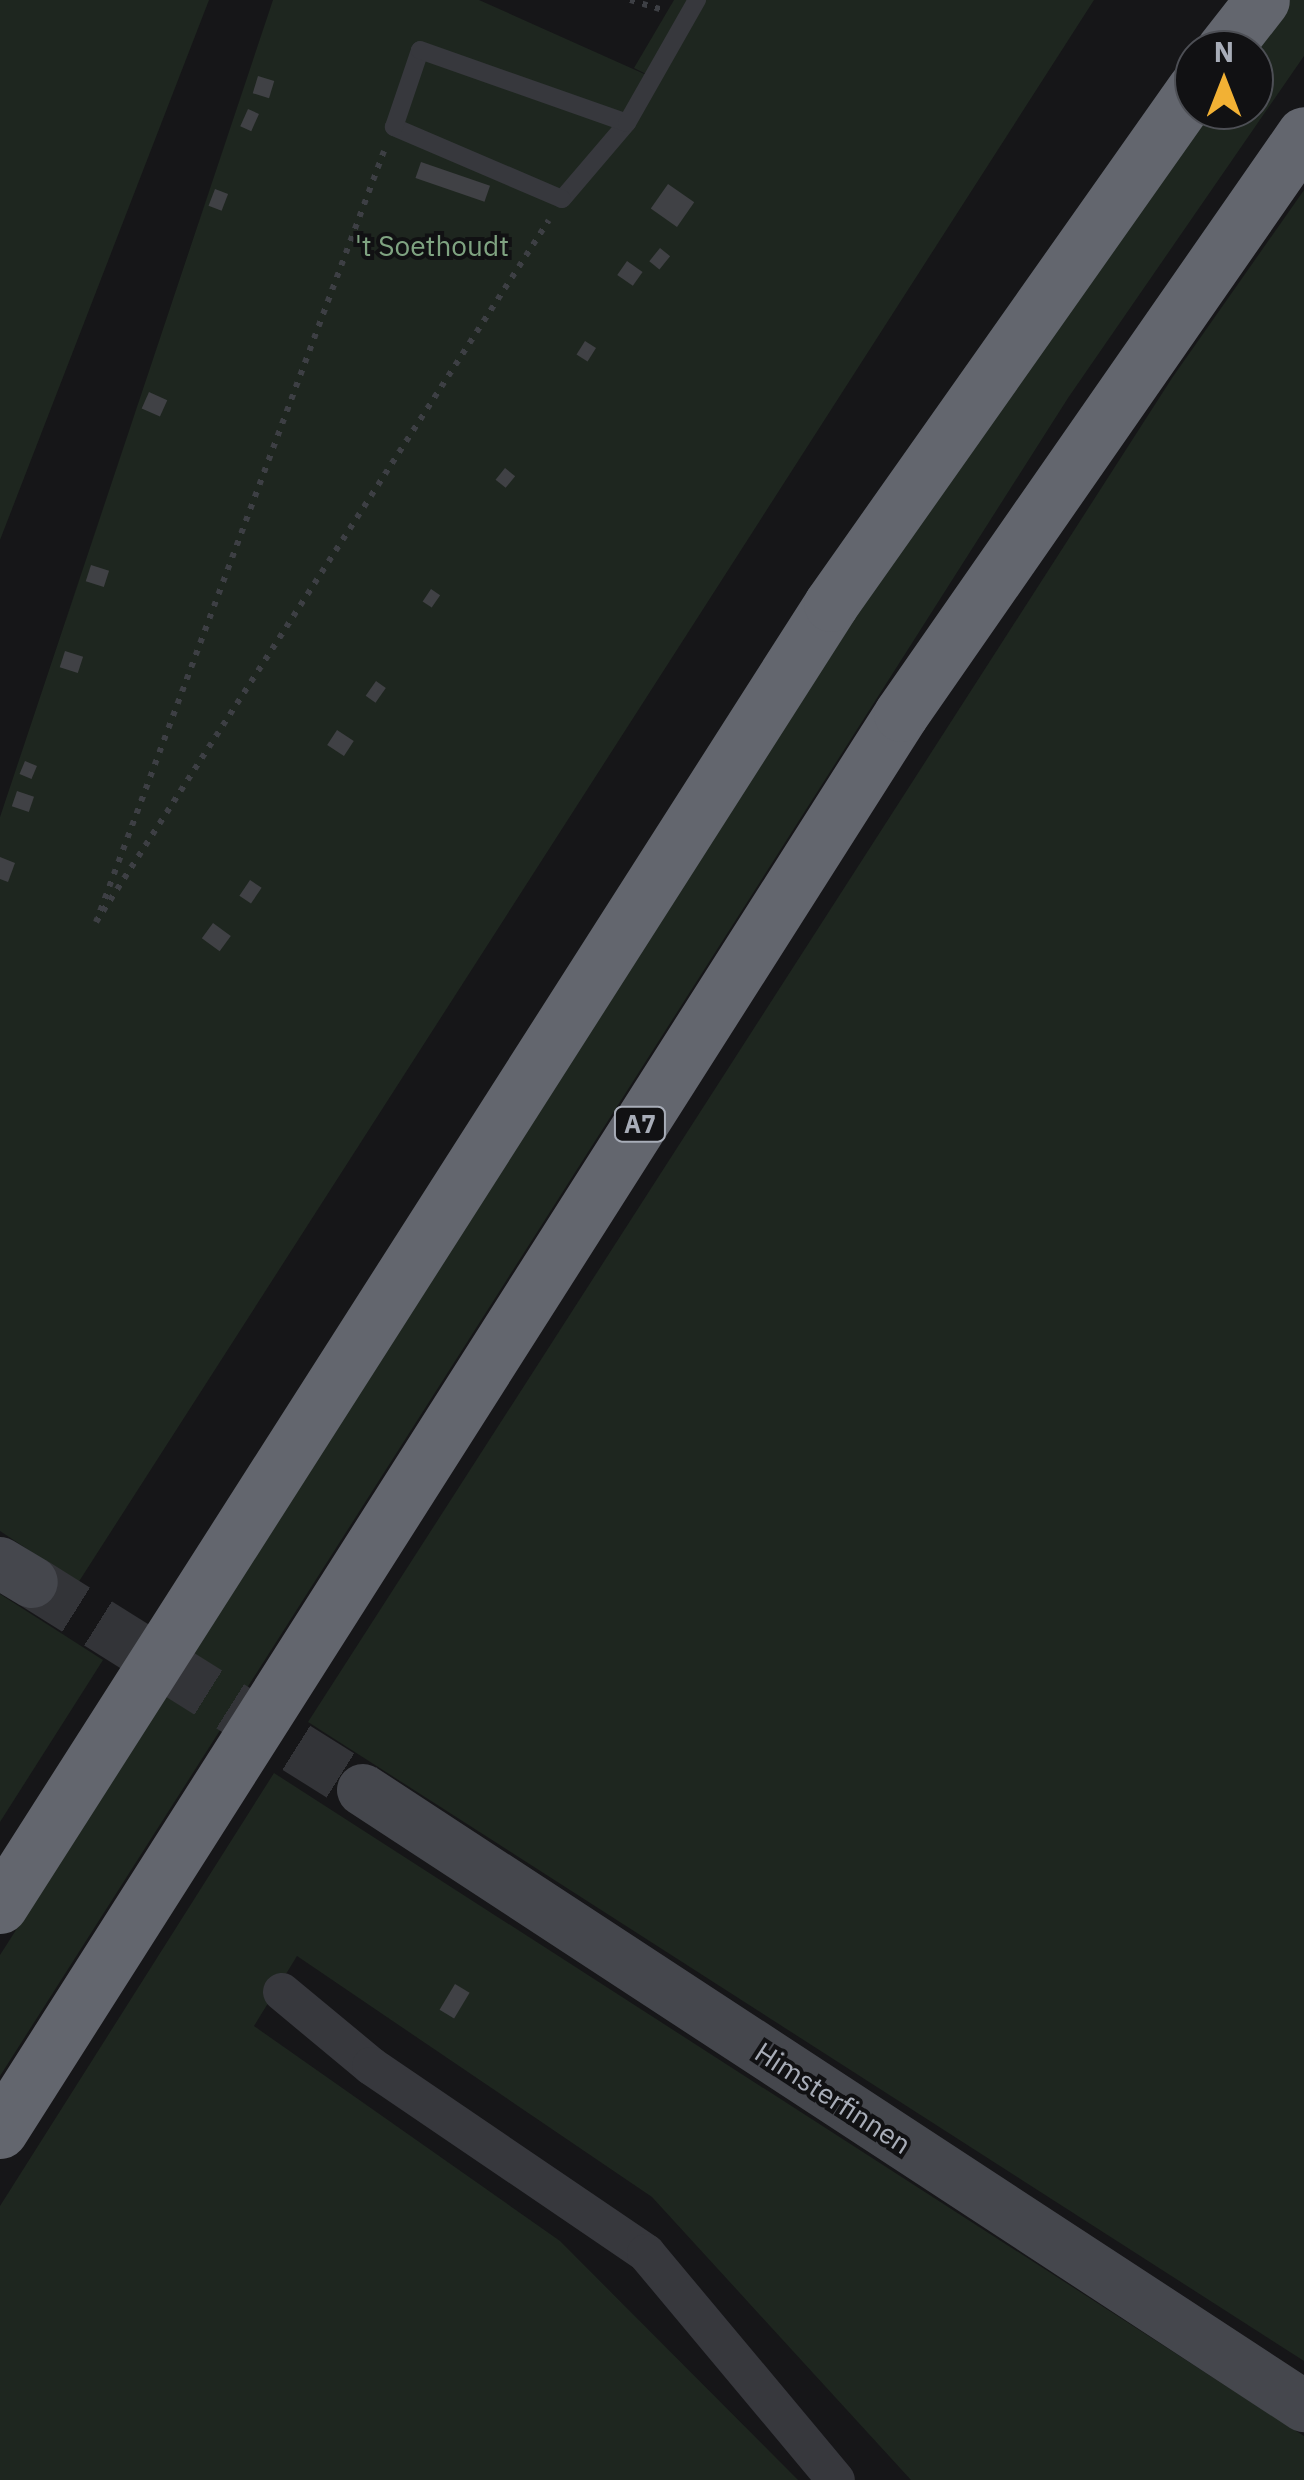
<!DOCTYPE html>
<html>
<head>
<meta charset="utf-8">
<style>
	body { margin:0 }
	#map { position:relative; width:1304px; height:2480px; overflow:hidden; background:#161618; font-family:"IBM Plex Sans",sans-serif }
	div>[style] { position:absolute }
	.green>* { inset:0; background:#1e261f }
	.building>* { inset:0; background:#404145; transform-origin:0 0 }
	.secondary-tunnel>* { height:52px; margin-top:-26px; transform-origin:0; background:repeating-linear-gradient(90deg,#333438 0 52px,transparent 0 78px) }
	.path>* { height:6px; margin-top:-3px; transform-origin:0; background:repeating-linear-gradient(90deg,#3d3f44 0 5px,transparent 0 13px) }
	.lane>* { height:18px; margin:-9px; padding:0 9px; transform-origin:9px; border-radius:9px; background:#37383d }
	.street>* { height:38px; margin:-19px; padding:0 19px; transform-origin:19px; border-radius:19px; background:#37383d }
	.secondary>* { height:52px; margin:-26px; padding:0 26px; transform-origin:26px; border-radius:26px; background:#45474d }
	.highway>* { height:55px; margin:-27.5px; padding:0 27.5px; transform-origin:27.5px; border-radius:27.5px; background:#63666e }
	span { translate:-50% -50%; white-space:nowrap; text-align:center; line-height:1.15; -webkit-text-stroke:8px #111113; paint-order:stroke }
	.shield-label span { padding:2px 8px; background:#111113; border:2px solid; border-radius:8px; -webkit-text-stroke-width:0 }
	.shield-label { font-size:25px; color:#a8adb8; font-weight:700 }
	.park-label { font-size:28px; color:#7fa381 }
	.street-label { font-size:28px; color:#a8adb8 }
	.north { position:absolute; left:1174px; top:30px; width:100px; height:100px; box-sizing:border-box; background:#111113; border:2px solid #4d4f55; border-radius:50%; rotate:0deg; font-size:28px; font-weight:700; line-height:40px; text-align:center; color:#a8adb8 }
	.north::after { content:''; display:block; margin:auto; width:35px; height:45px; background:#f2b134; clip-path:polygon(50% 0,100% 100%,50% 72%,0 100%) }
</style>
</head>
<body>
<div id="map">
	<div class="green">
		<div style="clip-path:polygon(0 0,209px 0,0 540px)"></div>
		<div style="clip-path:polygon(273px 0,479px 0,660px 81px,634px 68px,674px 0,1094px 0,78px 1583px,0 1531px,0 817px)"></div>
		<div style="clip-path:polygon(1287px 0,1304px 0,1304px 56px,1068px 398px,0 2076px,0 1955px,909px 532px,1209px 110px,1254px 110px,1254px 50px)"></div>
		<div style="clip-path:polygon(1304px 190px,1304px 2361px,308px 1722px,1172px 378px)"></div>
		<div style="clip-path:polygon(0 1594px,103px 1660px,0 1822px)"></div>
		<div style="clip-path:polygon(274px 1773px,1304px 2436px,1304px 2480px,911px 2480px,652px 2197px,297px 1956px,254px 2026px,560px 2241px,798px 2480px,0 2480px,0 2206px)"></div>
	</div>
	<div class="building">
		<div style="left:258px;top:76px;width:17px;height:18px;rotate:17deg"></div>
		<div style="left:248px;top:109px;width:12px;height:19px;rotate:24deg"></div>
		<div style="left:421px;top:162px;width:73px;height:17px;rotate:19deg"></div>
		<div style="left:668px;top:184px;width:32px;height:30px;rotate:35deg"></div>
		<div style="left:215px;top:189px;width:14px;height:18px;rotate:21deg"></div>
		<div style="left:660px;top:248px;width:13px;height:17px;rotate:39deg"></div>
		<div style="left:627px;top:261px;width:19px;height:17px;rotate:35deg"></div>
		<div style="left:585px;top:341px;width:13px;height:16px;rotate:32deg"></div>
		<div style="left:149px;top:392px;width:20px;height:18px;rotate:24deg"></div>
		<div style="left:505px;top:468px;width:13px;height:15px;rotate:39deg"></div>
		<div style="left:91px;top:565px;width:19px;height:17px;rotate:18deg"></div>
		<div style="left:431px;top:589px;width:11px;height:15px;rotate:34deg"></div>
		<div style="left:65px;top:651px;width:19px;height:17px;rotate:18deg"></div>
		<div style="left:376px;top:681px;width:12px;height:18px;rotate:35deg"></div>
		<div style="left:337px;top:730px;width:20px;height:18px;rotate:33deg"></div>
		<div style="left:25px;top:761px;width:13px;height:14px;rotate:23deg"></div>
		<div style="left:17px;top:791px;width:18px;height:16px;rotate:19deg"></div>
		<div style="clip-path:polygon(0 857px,15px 863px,8px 882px,0 879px)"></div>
		<div style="left:250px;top:880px;width:14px;height:19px;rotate:34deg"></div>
		<div style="left:213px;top:923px;width:22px;height:19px;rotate:36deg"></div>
		<div style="left:455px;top:1984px;width:17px;height:30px;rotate:31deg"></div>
	</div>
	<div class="secondary-tunnel">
		<div style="left:32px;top:1582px;width:391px;rotate:32.1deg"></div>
	</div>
	<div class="path">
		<div style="left:630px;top:0;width:34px;rotate:17deg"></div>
		<div style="left:384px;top:151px;width:823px;rotate:110.48deg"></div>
		<div style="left:96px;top:922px;width:835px;rotate:-57.17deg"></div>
	</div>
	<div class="lane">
		<div style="left:627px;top:123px;width:100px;rotate:130.5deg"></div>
		<div style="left:562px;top:199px;width:183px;rotate:-156.8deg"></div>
		<div style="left:394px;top:127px;width:81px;rotate:-71.3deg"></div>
		<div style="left:420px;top:50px;width:219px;rotate:19.4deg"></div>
		<div style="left:627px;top:123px;width:142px;rotate:-60.4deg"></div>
	</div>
	<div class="street">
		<div style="left:282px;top:1992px;width:116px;rotate:39.7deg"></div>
		<div style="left:371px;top:2066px;width:333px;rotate:34.2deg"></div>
		<div style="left:646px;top:2253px;width:296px;rotate:50.1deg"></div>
	</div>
	<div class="secondary">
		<div style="left:0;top:1563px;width:37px;rotate:31deg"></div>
		<div style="left:363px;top:1790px;width:1125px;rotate:33.21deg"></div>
	</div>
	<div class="highway">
		<div style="left:1223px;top:50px;width:63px;rotate:-52deg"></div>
		<div style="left:0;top:1906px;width:1545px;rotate:-57.45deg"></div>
		<div style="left:831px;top:604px;width:630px;rotate:-54.82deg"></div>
		<div style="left:0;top:2131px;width:1679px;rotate:-57.55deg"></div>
		<div style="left:901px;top:714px;width:706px;rotate:-55.21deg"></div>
	</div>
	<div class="shield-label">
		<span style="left:640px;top:1124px">A7</span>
	</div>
	<div class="park-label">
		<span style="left:432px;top:246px">'t Soethoudt</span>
	</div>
	<div class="street-label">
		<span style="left:833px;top:2098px;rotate:33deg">Himsterfinnen</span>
	</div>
	<div class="north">N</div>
</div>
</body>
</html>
